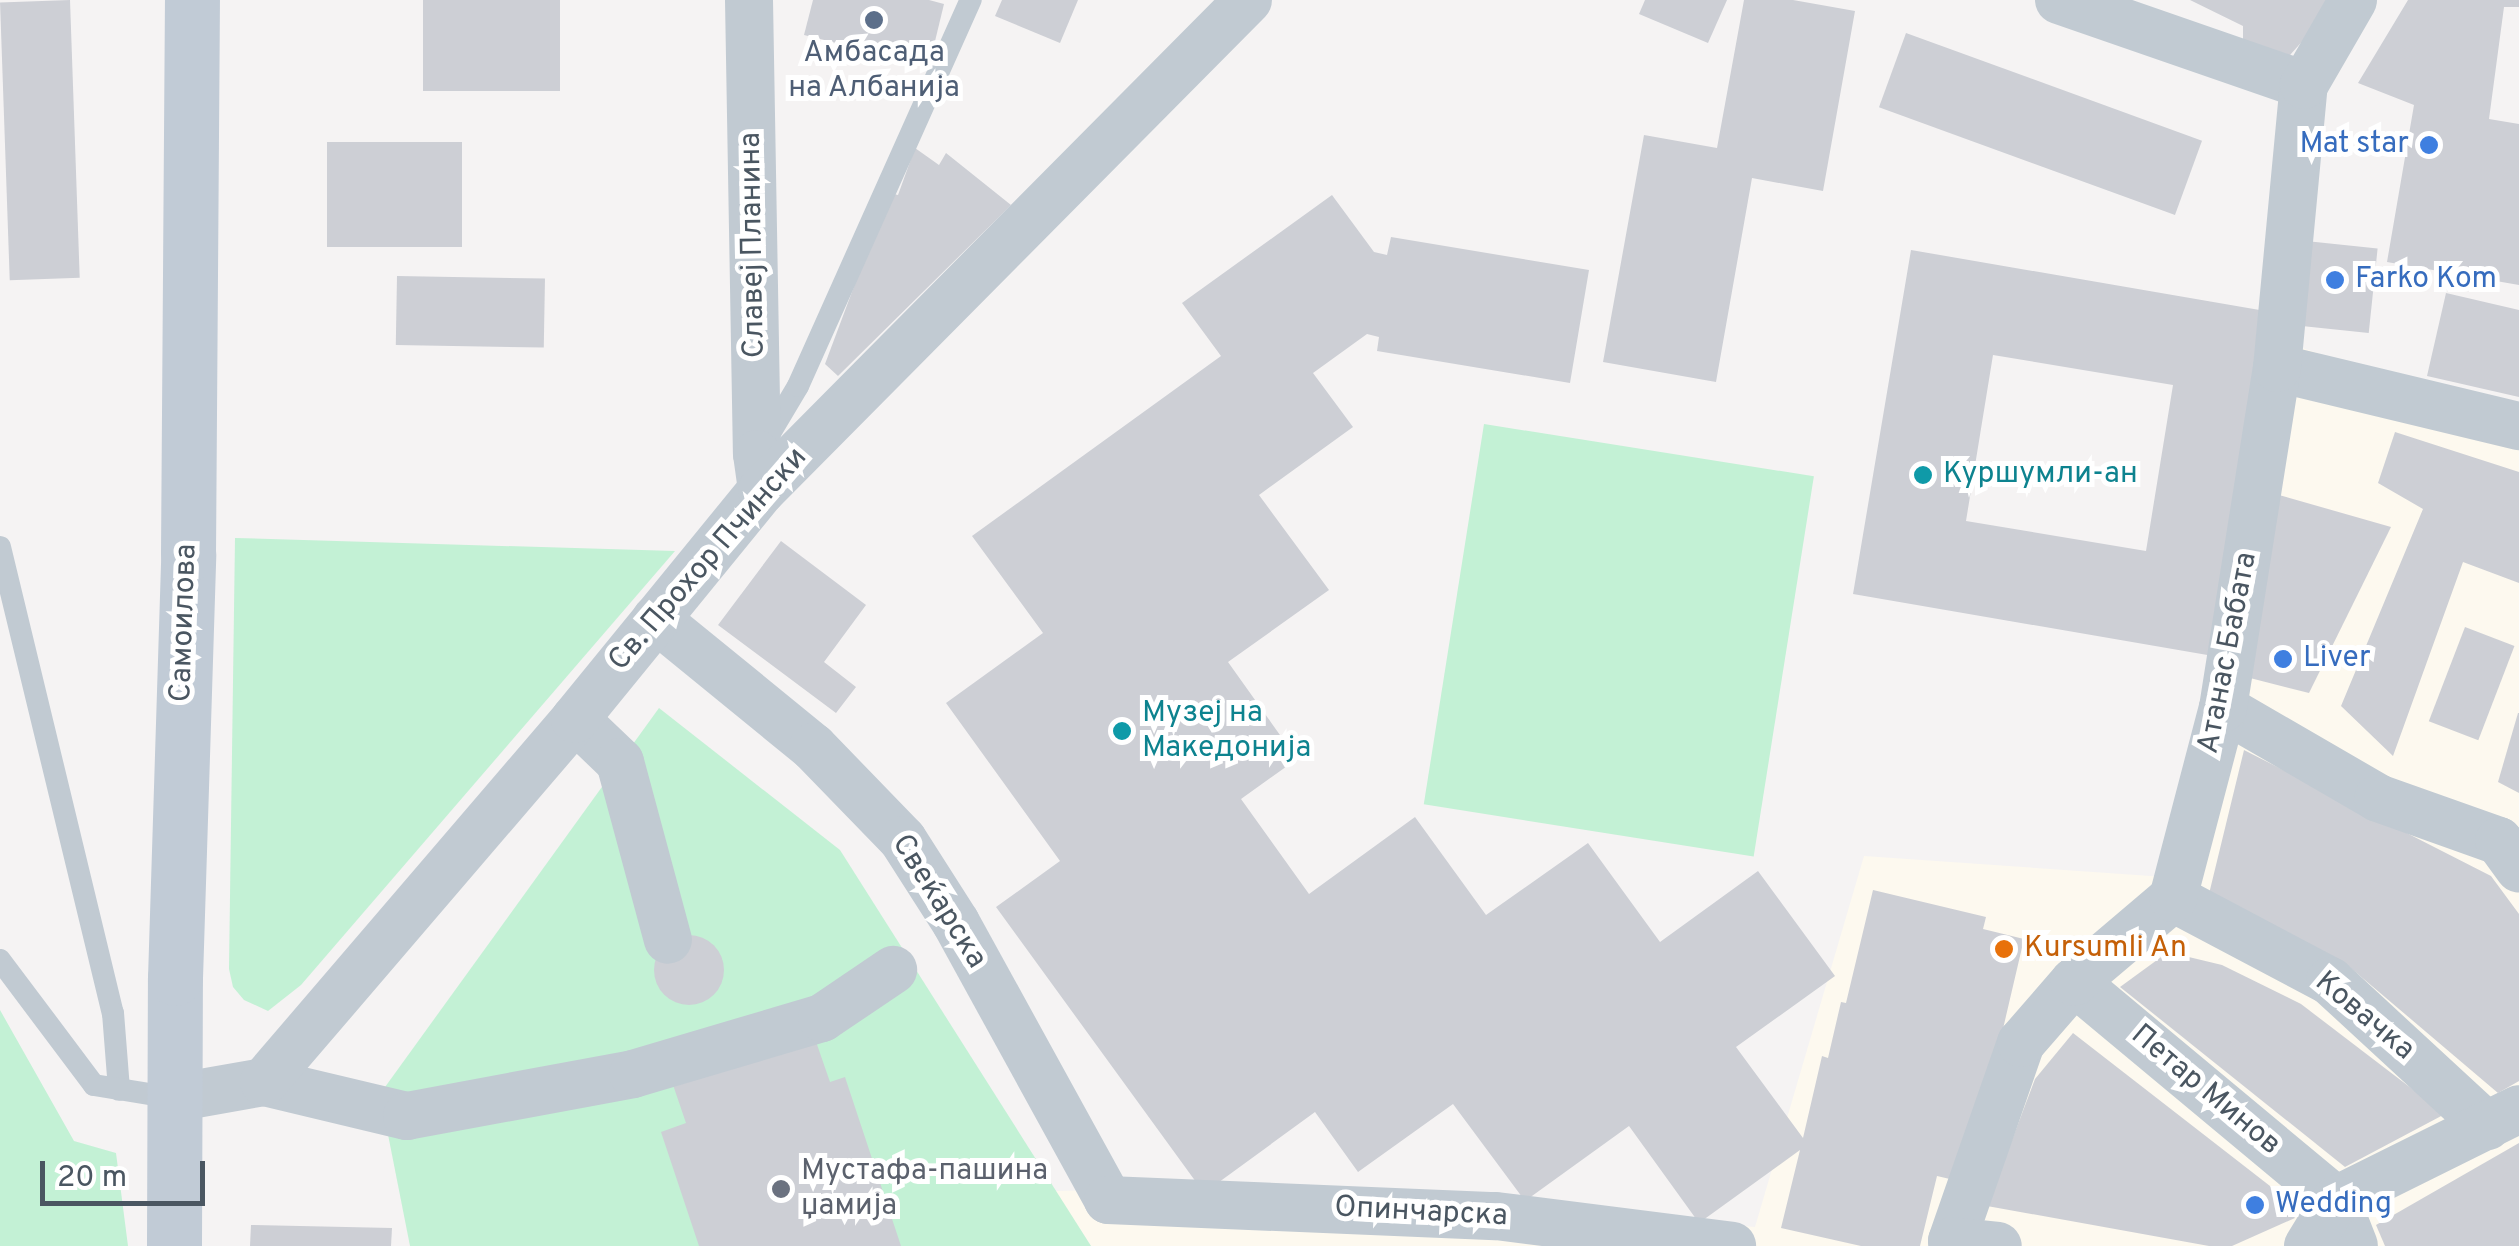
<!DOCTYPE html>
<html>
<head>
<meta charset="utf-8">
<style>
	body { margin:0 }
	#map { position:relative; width:2519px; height:1246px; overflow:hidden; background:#f5f3f3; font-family:Overpass,sans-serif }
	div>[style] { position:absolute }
	.commercial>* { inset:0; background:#fdf9ef }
	.green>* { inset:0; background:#c3f1d5; transform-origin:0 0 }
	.building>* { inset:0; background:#cdcfd5; transform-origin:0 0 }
	.round { border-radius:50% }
	.lane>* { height:22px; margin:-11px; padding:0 11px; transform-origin:11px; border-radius:11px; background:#c1cad2 }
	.street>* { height:48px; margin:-24px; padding:0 24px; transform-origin:24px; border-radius:24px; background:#c1cad2 }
	.secondary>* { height:55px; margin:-27.5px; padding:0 27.5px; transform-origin:27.5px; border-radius:27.5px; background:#c1cbd6 }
	.dots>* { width:28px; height:28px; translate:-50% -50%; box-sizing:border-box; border:5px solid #fff; border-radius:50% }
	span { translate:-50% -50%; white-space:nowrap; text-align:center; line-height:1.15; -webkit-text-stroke:10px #fff; paint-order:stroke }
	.service-label { font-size:30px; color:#4e5e75 }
	.shop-label { font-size:30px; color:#366cbe }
	.right { translate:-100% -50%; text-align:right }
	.left { translate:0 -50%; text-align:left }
	.street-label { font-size:30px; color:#4a5661 }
	.culture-label { font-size:30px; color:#0d838f }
	.food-label { font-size:30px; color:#c56008 }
	.worship-label { font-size:30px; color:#5b616d }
	.scale { position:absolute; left:40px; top:1161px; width:165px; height:45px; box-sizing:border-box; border:5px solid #4a5661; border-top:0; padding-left:12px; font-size:30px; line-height:35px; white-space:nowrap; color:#4a5661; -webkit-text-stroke:8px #fff; paint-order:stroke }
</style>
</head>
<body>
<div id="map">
	<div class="commercial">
		<div style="clip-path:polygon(2296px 346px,2519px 418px,2519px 1246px,1091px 1246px,1055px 1191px,1154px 1189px,1410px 1198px,1755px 1227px,1864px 856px,2165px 877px)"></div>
	</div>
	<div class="green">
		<div style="left:1484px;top:424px;width:334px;height:385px;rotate:9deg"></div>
		<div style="clip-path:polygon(235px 538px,675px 551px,301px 985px,268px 1011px,244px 1000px,233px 987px,229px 969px)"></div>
		<div style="clip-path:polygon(659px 708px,840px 850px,1091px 1246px,410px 1246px,380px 1094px)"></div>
		<div style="clip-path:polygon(0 1010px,74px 1141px,116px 1153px,128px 1246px,0 1246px)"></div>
	</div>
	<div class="building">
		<div style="left:70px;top:0;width:278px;height:70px;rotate:88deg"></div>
		<div style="left:423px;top:0;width:137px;height:91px"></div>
		<div style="clip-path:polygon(813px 0,929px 0,944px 4px,929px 66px,804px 35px)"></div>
		<div style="clip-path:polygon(1002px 0,1078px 0,1060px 43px,995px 16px)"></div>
		<div style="clip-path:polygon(1645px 0,1727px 0,1708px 43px,1639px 14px)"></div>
		<div style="clip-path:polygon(1744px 0,1793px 0,1855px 11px,1823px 191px,1752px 178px,1716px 382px,1603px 362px,1644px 135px,1717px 148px)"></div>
		<div style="clip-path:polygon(2190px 0,2339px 0,2281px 65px,2243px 54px,2243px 26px)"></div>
		<div style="clip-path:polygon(2408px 0,2519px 0,2519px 7px,2504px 7px,2489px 119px,2519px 124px,2519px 285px,2387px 262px,2414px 105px,2358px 83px)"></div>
		<div style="left:1906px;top:33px;width:315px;height:79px;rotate:20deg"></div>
		<div style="left:327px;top:142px;width:135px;height:105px"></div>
		<div style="clip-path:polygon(915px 148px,939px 165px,946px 153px,1011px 205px,838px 376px,825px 364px,889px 193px,898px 195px)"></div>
		<div style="clip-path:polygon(1332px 195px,1374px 252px,1387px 255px,1391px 237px,1589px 270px,1570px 383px,1377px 351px,1379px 337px,1367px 334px,1313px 373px,1353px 427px,1259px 495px,1329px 590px,1228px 662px,1297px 759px,1241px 799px,1309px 894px,1415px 817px,1486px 915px,1588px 843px,1660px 942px,1758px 871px,1835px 976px,1736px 1047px,1803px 1138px,1822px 1056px,1828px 1058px,1841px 1002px,1846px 1003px,1873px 890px,1986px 917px,1983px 929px,2024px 939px,1967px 1183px,1937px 1176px,1920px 1246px,1861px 1246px,1781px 1228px,1800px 1150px,1699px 1223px,1629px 1126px,1525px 1201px,1453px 1104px,1358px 1172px,1315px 1112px,1204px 1193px,996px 907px,1060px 861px,946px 703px,1043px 633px,972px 536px,1221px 356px,1182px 303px)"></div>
		<div style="left:2306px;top:241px;width:72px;height:85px;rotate:6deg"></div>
		<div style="clip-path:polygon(evenodd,1911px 250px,2277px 313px,2219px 657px,1853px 594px,1911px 250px,1993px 355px,2173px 385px,2146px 551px,1966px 521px,1993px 355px)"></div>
		<div style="left:397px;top:276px;width:148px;height:69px;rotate:1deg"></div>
		<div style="clip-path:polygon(2446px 293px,2519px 310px,2519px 397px,2427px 376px)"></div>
		<div style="clip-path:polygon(2395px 432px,2519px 472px,2519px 583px,2463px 562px,2393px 756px,2341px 706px,2423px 509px,2378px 483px)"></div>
		<div style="clip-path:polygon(2279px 495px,2391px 527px,2309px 693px,2250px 678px)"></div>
		<div style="clip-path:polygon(781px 541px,866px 605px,824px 662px,856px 687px,836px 713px,718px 625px)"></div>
		<div style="left:2465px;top:627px;width:53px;height:101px;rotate:21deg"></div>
		<div style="clip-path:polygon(2518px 713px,2519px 713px,2519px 793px,2498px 782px)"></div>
		<div style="clip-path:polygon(2244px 750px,2491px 876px,2519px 914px,2519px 1081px,2498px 1093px,2346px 964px,2208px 898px)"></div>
		<div class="round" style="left:654px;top:935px;width:70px;height:70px"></div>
		<div style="clip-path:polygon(2168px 952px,2222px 965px,2301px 1004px,2445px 1114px,2345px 1167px,2120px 987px)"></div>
		<div style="clip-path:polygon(813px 1033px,830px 1082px,845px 1077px,901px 1246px,699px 1246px,661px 1132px,686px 1123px,671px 1079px)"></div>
		<div style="clip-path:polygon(2073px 1033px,2270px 1186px,2295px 1218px,2232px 1246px,2209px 1246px,1987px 1206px,2035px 1079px)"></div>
		<div style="clip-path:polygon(2519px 1143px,2519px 1246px,2385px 1246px,2376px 1225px)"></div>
		<div style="clip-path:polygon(251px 1225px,392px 1228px,391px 1246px,250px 1246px)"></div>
	</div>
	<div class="lane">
		<div style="left:764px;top:443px;width:66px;rotate:-59.2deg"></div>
		<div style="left:798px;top:386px;width:423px;rotate:-65.9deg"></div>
		<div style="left:0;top:547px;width:480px;rotate:76.4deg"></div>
		<div style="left:113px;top:1013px;width:77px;rotate:85.5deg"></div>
		<div style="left:0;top:960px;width:156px;rotate:53.1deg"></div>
		<div style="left:94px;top:1085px;width:80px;rotate:9.3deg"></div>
	</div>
	<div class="street">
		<div style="left:749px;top:0;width:454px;rotate:89deg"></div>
		<div style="left:757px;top:454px;width:36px;rotate:82deg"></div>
		<div style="left:2059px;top:0;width:259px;rotate:19.1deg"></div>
		<div style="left:2277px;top:368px;width:249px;rotate:13.5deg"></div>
		<div style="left:656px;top:619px;width:203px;rotate:39.2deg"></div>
		<div style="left:813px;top:747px;width:129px;rotate:45.9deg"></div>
		<div style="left:903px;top:840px;width:98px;rotate:57.4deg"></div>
		<div style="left:956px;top:923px;width:316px;rotate:61.2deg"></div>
		<div style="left:1108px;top:1200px;width:388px;rotate:2.4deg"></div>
		<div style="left:1496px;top:1216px;width:238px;rotate:7.2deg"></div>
		<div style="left:2223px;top:708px;width:179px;rotate:30.1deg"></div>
		<div style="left:2378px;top:798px;width:128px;rotate:19.6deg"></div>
		<div style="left:2499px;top:841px;width:34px;rotate:54deg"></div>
		<div style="left:575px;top:719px;width:62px;rotate:43.7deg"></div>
		<div style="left:620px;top:762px;width:184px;rotate:74.9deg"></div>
		<div style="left:2173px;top:898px;width:178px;rotate:27.9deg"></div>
		<div style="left:2330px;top:981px;width:214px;rotate:42.7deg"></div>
		<div style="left:2074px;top:982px;width:341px;rotate:39.8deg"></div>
		<div style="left:2336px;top:1200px;width:49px;rotate:68.6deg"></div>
		<div style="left:264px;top:1082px;width:147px;rotate:13.4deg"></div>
		<div style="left:407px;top:1116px;width:230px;rotate:-10.5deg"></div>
		<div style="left:633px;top:1074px;width:197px;rotate:-16.5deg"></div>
		<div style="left:822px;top:1018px;width:86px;rotate:-34.1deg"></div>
		<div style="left:173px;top:1098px;width:92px;rotate:-10deg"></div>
		<div style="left:264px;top:1082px;width:478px;rotate:-49.4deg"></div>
		<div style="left:575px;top:719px;width:296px;rotate:-50.8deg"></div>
		<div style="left:762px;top:490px;width:690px;rotate:-45.23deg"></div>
		<div style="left:2336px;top:1200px;width:204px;rotate:-26.4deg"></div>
		<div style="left:1952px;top:1241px;width:210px;rotate:-70.8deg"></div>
		<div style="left:2021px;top:1043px;width:81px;rotate:-49deg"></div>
		<div style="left:2074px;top:982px;width:130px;rotate:-40.3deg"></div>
		<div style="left:2173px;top:898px;width:196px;rotate:-75.3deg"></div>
		<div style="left:2223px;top:708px;width:344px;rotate:-81deg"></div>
		<div style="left:2277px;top:368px;width:284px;rotate:-84.6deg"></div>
		<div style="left:2304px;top:85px;width:98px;rotate:-60deg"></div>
		<div style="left:1952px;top:1241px;width:46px;rotate:6.2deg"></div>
		<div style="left:2308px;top:1246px;width:54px;rotate:-58.7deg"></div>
	</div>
	<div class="secondary">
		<div style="left:174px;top:1246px;width:268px;rotate:-89.8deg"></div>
		<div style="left:175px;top:978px;width:424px;rotate:-88.2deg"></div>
		<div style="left:188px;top:554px;width:554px;rotate:-89.59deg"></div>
	</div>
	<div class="dots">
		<div style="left:874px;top:20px;background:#5c6f8a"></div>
		<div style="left:2429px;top:145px;background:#3f7fe0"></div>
		<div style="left:2335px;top:280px;background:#3f7fe0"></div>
		<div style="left:1923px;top:475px;background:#0f9aa8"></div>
		<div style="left:2283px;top:659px;background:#3f7fe0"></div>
		<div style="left:1122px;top:731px;background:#0f9aa8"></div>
		<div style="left:2004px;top:949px;background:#e8710a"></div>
		<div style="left:781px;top:1189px;background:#6b7280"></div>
		<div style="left:2255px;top:1205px;background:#3f7fe0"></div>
	</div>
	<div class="service-label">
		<span style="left:874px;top:71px">Амбасада<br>на Албанија</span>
	</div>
	<div class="shop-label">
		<span class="right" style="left:2409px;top:145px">Mat star</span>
		<span class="left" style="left:2355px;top:280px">Farko Kom</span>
		<span class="left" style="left:2303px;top:659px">Liver</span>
		<span class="left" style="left:2275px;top:1205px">Wedding</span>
	</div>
	<div class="street-label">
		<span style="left:754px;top:245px;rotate:-91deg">Славеј Планина</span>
		<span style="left:709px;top:560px;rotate:-49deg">Св. Прохор Пчински</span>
		<span style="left:185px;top:623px;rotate:-88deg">Самоилова</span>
		<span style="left:2229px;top:653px;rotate:-79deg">Атанас Бабата</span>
		<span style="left:938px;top:902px;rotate:58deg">Свеќарска</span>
		<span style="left:2364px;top:1017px;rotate:40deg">Ковачка</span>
		<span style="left:2205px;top:1091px;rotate:40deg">Петар Минов</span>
		<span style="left:1421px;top:1213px;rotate:3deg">Опинчарска</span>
	</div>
	<div class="culture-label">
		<span class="left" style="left:1943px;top:475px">Куршумли-ан</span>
		<span class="left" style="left:1142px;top:731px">Музеј на<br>Македонија</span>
	</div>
	<div class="food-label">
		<span class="left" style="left:2024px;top:949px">Kursumli An</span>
	</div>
	<div class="worship-label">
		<span class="left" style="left:801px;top:1189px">Мустафа-пашина<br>џамија</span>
	</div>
	<div class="scale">20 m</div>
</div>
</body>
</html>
